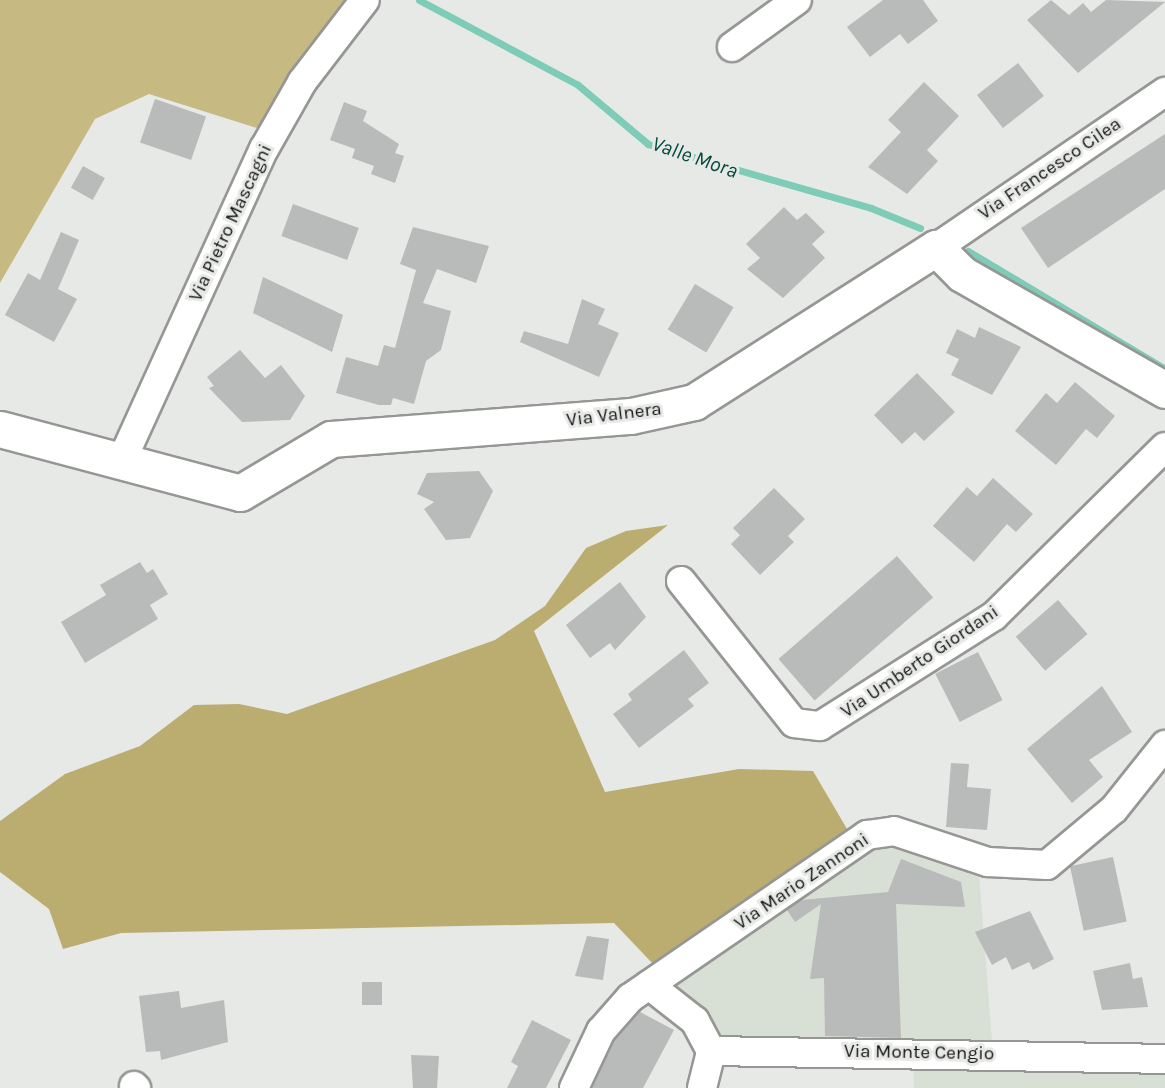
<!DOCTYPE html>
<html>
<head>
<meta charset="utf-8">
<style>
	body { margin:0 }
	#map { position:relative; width:1165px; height:1088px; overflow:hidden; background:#e7e9e6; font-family:Karla,sans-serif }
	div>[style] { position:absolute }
	.built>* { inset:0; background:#d8dfd5 }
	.green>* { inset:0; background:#c6b982 }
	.forest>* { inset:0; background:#bbac70 }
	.stream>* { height:7px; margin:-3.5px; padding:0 3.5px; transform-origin:3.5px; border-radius:3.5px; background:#7ecbb8 }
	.building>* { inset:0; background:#b8bbb9; transform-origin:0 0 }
	.roads { filter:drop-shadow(2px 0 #969795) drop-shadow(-2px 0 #969795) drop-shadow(0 2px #969795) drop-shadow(0 -2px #969795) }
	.minor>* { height:28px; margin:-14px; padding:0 14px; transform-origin:14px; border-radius:14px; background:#fff }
	.tertiary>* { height:35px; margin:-17.5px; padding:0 17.5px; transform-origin:17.5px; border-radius:17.5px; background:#fff }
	span { translate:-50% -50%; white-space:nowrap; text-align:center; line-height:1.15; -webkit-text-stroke:6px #e7e9e6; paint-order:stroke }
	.street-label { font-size:19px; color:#141514 }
	.water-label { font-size:21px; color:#034a3e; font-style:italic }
</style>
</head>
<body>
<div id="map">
	<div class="built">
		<div style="clip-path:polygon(850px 834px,978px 861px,992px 1041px,1165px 1054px,1165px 1088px,914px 1088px,913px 1044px,729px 1042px,655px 966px)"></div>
	</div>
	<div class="green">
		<div style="clip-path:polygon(0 0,380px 0,320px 77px,257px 128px,149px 94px,95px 119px,0 283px)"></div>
	</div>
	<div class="forest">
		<div style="clip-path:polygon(668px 525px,534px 631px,605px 792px,739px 769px,813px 771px,850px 834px,655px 966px,614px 923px,121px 933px,63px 949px,49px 909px,0 872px,0 821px,65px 774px,140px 746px,194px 705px,239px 704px,287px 714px,495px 640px,545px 606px,586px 548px,626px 531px)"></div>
	</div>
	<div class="stream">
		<div style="left:419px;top:0;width:180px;rotate:28.1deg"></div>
		<div style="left:578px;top:85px;width:92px;rotate:40.1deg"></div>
		<div style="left:648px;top:144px;width:232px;rotate:16deg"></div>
		<div style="left:871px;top:208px;width:53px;rotate:22.2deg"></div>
		<div style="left:968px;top:251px;width:230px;rotate:30.9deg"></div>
	</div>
	<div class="building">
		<div style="clip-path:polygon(883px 0,923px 0,938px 21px,908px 44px,900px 34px,870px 57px,847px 27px)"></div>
		<div style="clip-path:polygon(1051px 0,1069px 15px,1083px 3px,1091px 12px,1106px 0,1165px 2px,1078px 73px,1027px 20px)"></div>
		<div style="left:1018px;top:63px;width:42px;height:52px;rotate:52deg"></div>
		<div style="clip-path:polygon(924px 82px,959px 116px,927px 150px,938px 161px,907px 194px,868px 167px,901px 132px,888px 120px)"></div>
		<div style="left:155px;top:99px;width:54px;height:46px;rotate:19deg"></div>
		<div style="clip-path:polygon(344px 102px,367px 111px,363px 121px,399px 144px,395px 153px,404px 156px,395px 183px,371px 174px,374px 166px,352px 158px,355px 149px,330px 140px)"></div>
		<div style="clip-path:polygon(1165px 134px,1165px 189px,1048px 268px,1021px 228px)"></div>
		<div style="left:83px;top:166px;width:25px;height:25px;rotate:29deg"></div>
		<div style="left:293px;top:204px;width:70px;height:34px;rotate:20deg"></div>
		<div style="clip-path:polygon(784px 207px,797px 220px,806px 213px,825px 232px,812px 244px,825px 258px,783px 298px,747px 269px,760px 258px,746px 244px)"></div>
		<div style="clip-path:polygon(413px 227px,489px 246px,476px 283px,437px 269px,423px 303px,451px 311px,441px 350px,426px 361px,414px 404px,393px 398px,391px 405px,379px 405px,336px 393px,346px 357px,378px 366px,384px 345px,395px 348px,416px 270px,400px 264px)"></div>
		<div style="clip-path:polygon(61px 232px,79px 240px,58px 289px,77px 299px,54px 342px,5px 315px,28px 273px,40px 280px)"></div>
		<div style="clip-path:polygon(263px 277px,343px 315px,332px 352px,253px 313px)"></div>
		<div style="left:695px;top:284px;width:45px;height:53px;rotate:31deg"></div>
		<div style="clip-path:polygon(582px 299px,605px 309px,598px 324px,619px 333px,599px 377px,520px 342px,524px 331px,568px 344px)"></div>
		<div style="clip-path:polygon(979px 327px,1021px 347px,992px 395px,951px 375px,959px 359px,946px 353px,957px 329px,975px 338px)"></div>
		<div style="clip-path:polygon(240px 350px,265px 378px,281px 365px,305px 396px,290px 420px,242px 422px,209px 388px,214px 386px,207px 377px)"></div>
		<div style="clip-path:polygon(917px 373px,955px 412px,924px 441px,915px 432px,902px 444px,874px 415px)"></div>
		<div style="clip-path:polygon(1075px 382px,1115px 416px,1097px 438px,1086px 429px,1056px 465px,1015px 431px,1046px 393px,1057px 403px)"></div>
		<div style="clip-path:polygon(479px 471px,493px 491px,470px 538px,446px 540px,424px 509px,434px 502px,417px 494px,427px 473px)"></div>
		<div style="clip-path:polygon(993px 478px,1033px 514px,1016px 532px,1007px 524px,974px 562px,933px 526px,967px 487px,977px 496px)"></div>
		<div style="clip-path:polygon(774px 488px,805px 519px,788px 536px,794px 542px,760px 575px,731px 544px,740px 535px,733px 528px)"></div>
		<div style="left:897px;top:556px;width:55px;height:157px;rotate:49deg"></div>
		<div style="clip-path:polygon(140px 562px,147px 573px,153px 569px,168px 594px,150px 605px,158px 619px,85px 663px,61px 622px,106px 595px,100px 585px)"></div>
		<div style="clip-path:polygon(620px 582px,646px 617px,615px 650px,610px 643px,590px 658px,566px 625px)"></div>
		<div style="left:1058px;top:600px;width:45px;height:56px;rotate:49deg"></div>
		<div style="clip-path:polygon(684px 650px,709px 683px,688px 699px,694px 706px,639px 748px,613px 714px,632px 700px,628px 694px)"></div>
		<div style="left:978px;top:652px;width:54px;height:48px;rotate:63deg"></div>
		<div style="clip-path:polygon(1102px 686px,1132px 732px,1089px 760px,1103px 777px,1072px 803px,1027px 749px)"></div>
		<div style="clip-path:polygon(951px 763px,969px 764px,967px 787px,991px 789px,987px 830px,946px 827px)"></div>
		<div style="left:1113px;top:857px;width:66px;height:44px;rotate:78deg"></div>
		<div style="clip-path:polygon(901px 859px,961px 882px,965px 907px,896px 904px,901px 1038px,825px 1036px,824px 978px,810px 979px,821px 904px,795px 922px,787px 910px,802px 900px,888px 892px)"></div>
		<div style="clip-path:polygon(1030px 911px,1054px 959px,1033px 970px,1029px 962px,1012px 970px,1006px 957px,992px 965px,975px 932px)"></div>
		<div style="clip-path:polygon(587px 936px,609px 939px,603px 980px,575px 976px)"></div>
		<div style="clip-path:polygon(1130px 963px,1133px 979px,1142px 977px,1148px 1007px,1102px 1010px,1093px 971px)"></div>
		<div style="left:382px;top:982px;width:23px;height:20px;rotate:90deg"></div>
		<div style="clip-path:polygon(179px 991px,181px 1008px,224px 1000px,228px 1042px,161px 1060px,160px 1051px,146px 1052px,139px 996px)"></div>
		<div style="clip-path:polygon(640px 1012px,674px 1030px,643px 1088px,592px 1088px,615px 1040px)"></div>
		<div style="clip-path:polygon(532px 1020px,571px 1040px,546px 1088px,507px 1088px,518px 1066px,511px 1062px)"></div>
		<div style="clip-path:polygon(411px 1055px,439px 1056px,437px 1088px,413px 1088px)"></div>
	</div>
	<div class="roads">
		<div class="minor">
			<div style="left:732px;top:47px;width:80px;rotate:-35.9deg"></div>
			<div style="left:936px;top:248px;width:277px;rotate:-34.3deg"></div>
			<div style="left:122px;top:460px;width:342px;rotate:-65.5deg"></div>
			<div style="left:264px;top:149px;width:77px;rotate:-60.4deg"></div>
			<div style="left:302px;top:82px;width:103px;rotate:-52.5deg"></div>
			<div style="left:681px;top:581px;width:181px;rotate:51.5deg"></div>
			<div style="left:794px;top:723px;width:26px;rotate:7deg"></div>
			<div style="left:820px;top:726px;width:206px;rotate:-32.3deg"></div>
			<div style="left:994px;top:616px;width:240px;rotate:-44.7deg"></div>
			<div style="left:649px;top:985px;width:58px;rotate:38deg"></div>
			<div style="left:695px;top:1021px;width:34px;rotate:62deg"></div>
			<div style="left:134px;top:1086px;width:3px;rotate:45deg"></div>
			<div style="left:574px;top:1088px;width:63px;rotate:-64.7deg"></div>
			<div style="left:601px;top:1031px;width:44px;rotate:-48.7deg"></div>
			<div style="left:630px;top:998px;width:288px;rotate:-34.5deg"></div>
			<div style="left:867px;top:835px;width:27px;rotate:-8deg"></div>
			<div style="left:894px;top:831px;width:99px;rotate:18.3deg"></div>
			<div style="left:988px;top:862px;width:59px;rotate:2.9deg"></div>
			<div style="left:1047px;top:865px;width:87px;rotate:-39.9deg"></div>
			<div style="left:1114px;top:809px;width:82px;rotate:-51.4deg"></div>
			<div style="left:702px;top:1088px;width:38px;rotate:-76deg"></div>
			<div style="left:711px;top:1051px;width:454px;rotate:1deg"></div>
		</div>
		<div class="tertiary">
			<div style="left:0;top:429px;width:248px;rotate:14.9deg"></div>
			<div style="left:240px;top:493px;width:106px;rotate:-30.7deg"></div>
			<div style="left:331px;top:439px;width:301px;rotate:-4.4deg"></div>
			<div style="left:631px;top:416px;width:65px;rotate:-12.5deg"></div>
			<div style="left:694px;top:402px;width:287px;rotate:-32.5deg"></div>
			<div style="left:936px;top:248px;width:37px;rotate:45deg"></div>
			<div style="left:962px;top:274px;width:234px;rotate:29.7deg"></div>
		</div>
	</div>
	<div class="street-label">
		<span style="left:1050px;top:169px;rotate:-34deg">Via Francesco Cilea</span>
		<span style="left:231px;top:223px;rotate:-65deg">Via Pietro Mascagni</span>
		<span style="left:614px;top:415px;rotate:-7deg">Via Valnera</span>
		<span style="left:920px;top:662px;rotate:-34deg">Via Umberto Giordani</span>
		<span style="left:802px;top:882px;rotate:-34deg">Via Mario Zannoni</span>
		<span style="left:919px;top:1053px;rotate:1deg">Via Monte Cengio</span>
	</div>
	<div class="water-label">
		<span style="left:695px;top:157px;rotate:19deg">Valle Mora</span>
	</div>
</div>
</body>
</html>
